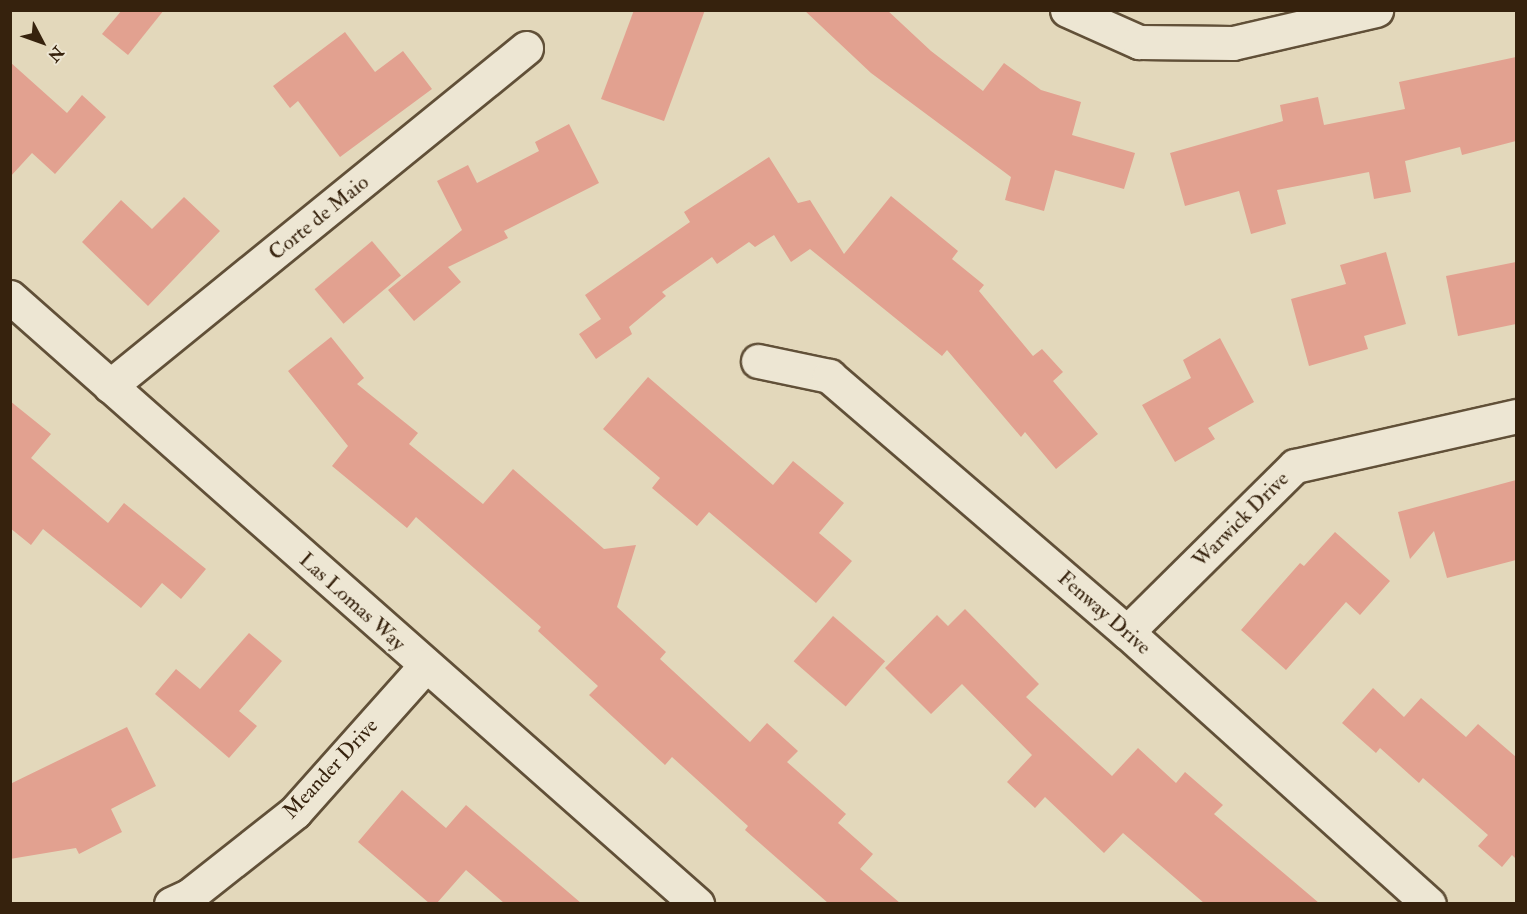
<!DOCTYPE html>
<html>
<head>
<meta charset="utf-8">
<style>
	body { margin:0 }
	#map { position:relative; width:1527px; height:914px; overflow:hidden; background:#e3d8bb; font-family:"IM FELL Double Pica",serif }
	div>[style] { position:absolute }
	.building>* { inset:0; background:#e2a190; transform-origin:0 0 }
	.roads { filter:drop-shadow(2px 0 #615038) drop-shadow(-2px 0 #615038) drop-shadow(0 2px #615038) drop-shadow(0 -2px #615038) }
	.minor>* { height:33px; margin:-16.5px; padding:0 16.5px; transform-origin:16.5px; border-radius:16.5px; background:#ede6d3 }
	span { translate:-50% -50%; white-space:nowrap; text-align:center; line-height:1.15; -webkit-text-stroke:4.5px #ede6d3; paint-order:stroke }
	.street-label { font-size:21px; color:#36220d }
	.frame { position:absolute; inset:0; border:12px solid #36220d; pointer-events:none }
	.north { position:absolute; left:12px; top:12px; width:60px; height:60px; -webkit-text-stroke:4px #ede6d3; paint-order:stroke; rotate:131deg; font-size:16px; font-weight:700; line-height:24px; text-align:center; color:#36220d }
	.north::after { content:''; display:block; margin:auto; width:21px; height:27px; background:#36220d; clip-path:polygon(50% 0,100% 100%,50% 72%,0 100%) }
</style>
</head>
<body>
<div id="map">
	<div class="building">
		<div style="clip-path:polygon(122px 10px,164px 10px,128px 55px,102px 34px)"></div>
		<div style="clip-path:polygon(634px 10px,705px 10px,664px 121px,601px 99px)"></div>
		<div style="clip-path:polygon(804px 10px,887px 10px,931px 51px,983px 91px,1004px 63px,1041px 90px,1081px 102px,1072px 135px,1135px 153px,1124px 189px,1055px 170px,1044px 211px,1005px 200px,1011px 177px,871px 73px)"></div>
		<div style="clip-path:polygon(345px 32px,375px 72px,403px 51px,432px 89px,340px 157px,298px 101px,290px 108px,273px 86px)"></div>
		<div style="clip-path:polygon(1516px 57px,1516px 141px,1462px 155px,1460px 147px,1405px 161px,1411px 192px,1374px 199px,1369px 172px,1277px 190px,1286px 224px,1251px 234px,1239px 191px,1185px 206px,1170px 153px,1283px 121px,1280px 105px,1318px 97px,1324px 125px,1405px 109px,1399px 82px)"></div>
		<div style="clip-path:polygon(10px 62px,67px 113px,82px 95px,106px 117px,55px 174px,32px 153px,10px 177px)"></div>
		<div style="clip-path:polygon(569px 124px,599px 183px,504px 231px,508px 238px,448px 267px,461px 282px,414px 321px,388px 290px,462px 230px,437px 181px,468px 165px,477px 183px,539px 151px,535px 142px)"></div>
		<div style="clip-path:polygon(769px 157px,798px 203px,810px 200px,844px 254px,891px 196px,958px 251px,952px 259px,984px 285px,979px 291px,1033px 356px,1042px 349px,1063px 372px,1053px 381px,1098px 434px,1056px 469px,1025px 432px,1021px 437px,947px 350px,942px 356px,810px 249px,791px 262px,774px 235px,755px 247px,749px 242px,717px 264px,712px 257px,662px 292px,666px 296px,629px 327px,632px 334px,596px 359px,579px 334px,601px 319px,585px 295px,690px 222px,684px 212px)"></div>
		<div style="clip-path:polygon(184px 197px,220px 231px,148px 306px,82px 242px,121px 200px,152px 229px)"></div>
		<div style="left:372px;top:241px;width:45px;height:75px;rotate:50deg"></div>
		<div style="clip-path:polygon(1386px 252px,1406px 324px,1364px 336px,1368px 349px,1309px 366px,1291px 299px,1346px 284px,1340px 265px)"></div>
		<div style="clip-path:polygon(1516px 262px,1516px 324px,1458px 336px,1446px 276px)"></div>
		<div style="clip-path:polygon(331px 337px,364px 378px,357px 384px,418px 433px,409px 444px,483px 504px,513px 469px,604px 549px,636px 545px,617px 607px,666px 652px,660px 659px,750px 742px,767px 723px,798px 751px,787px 762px,846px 814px,838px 823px,873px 854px,860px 869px,900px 903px,828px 903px,745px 830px,748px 826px,672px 757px,665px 765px,589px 695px,598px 686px,538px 631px,541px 627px,416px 517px,407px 528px,332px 466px,348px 446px,288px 371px)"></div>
		<div style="clip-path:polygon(1220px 338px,1254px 402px,1208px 428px,1215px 439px,1175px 462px,1142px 405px,1191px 378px,1183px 360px)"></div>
		<div style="clip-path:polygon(648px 377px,773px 485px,793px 461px,844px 503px,819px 533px,852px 561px,816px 603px,709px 512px,697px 526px,652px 488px,660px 478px,603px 429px)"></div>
		<div style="clip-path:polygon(10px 401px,51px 434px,31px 458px,108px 523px,124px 503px,206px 569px,181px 599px,162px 583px,141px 608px,43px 529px,31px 545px,10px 528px)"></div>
		<div style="clip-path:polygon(1516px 480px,1516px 560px,1447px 578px,1434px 531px,1410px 559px,1398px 512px)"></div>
		<div style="clip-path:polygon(1335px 532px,1390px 581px,1360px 615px,1346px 602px,1286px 670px,1241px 630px,1300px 563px,1304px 566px)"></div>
		<div style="clip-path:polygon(965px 609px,1039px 684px,1026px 697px,1112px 776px,1138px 748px,1176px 783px,1185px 772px,1223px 805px,1214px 814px,1319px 903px,1204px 903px,1123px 833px,1104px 853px,1045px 797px,1035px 808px,1007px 782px,1032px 755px,962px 684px,931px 714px,885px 668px,937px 615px,948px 626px)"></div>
		<div style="left:833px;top:616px;width:69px;height:60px;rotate:41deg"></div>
		<div style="clip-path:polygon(249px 633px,282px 661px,239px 711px,257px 726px,229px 758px,155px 694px,176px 669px,200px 689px)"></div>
		<div style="clip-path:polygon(1373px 688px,1404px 717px,1421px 698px,1466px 737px,1478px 724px,1516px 757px,1516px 859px,1512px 855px,1502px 867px,1478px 846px,1488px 835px,1423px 778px,1419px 783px,1380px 748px,1376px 753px,1342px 723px)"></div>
		<div style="clip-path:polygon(127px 727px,156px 786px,111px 809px,122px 832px,79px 854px,76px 848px,10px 859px,10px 784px)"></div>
		<div style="clip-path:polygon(402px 790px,446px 828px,466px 805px,581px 903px,504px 903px,466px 870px,437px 903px,429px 903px,358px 842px)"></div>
	</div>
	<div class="roads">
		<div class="minor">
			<div style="left:1067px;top:10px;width:79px;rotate:24deg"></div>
			<div style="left:1139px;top:42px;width:94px;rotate:0.6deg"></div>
			<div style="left:1233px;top:43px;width:147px;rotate:-13deg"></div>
			<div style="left:10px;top:297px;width:917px;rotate:41.46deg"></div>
			<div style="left:758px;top:361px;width:73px;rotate:11.9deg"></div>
			<div style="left:829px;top:376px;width:393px;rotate:40.7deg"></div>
			<div style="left:1127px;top:632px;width:406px;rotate:42deg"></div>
			<div style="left:110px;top:386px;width:536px;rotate:-39.09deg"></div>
			<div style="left:1127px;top:632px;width:236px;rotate:-44.7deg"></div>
			<div style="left:1295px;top:466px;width:227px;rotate:-12.7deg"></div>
			<div style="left:171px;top:904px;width:21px;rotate:-25deg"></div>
			<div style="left:190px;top:895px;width:134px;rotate:-38.3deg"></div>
			<div style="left:295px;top:812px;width:195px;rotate:-48.3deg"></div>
		</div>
	</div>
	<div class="street-label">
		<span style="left:319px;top:218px;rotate:-39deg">Corte de Maio</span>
		<span style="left:1241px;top:520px;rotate:-45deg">Warwick Drive</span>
		<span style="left:352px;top:602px;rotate:42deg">Las Lomas Way</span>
		<span style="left:1104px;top:613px;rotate:41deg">Fenway Drive</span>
		<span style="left:331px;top:769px;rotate:-47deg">Meander Drive</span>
	</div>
	<div class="frame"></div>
	<div class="north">N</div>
</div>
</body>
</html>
